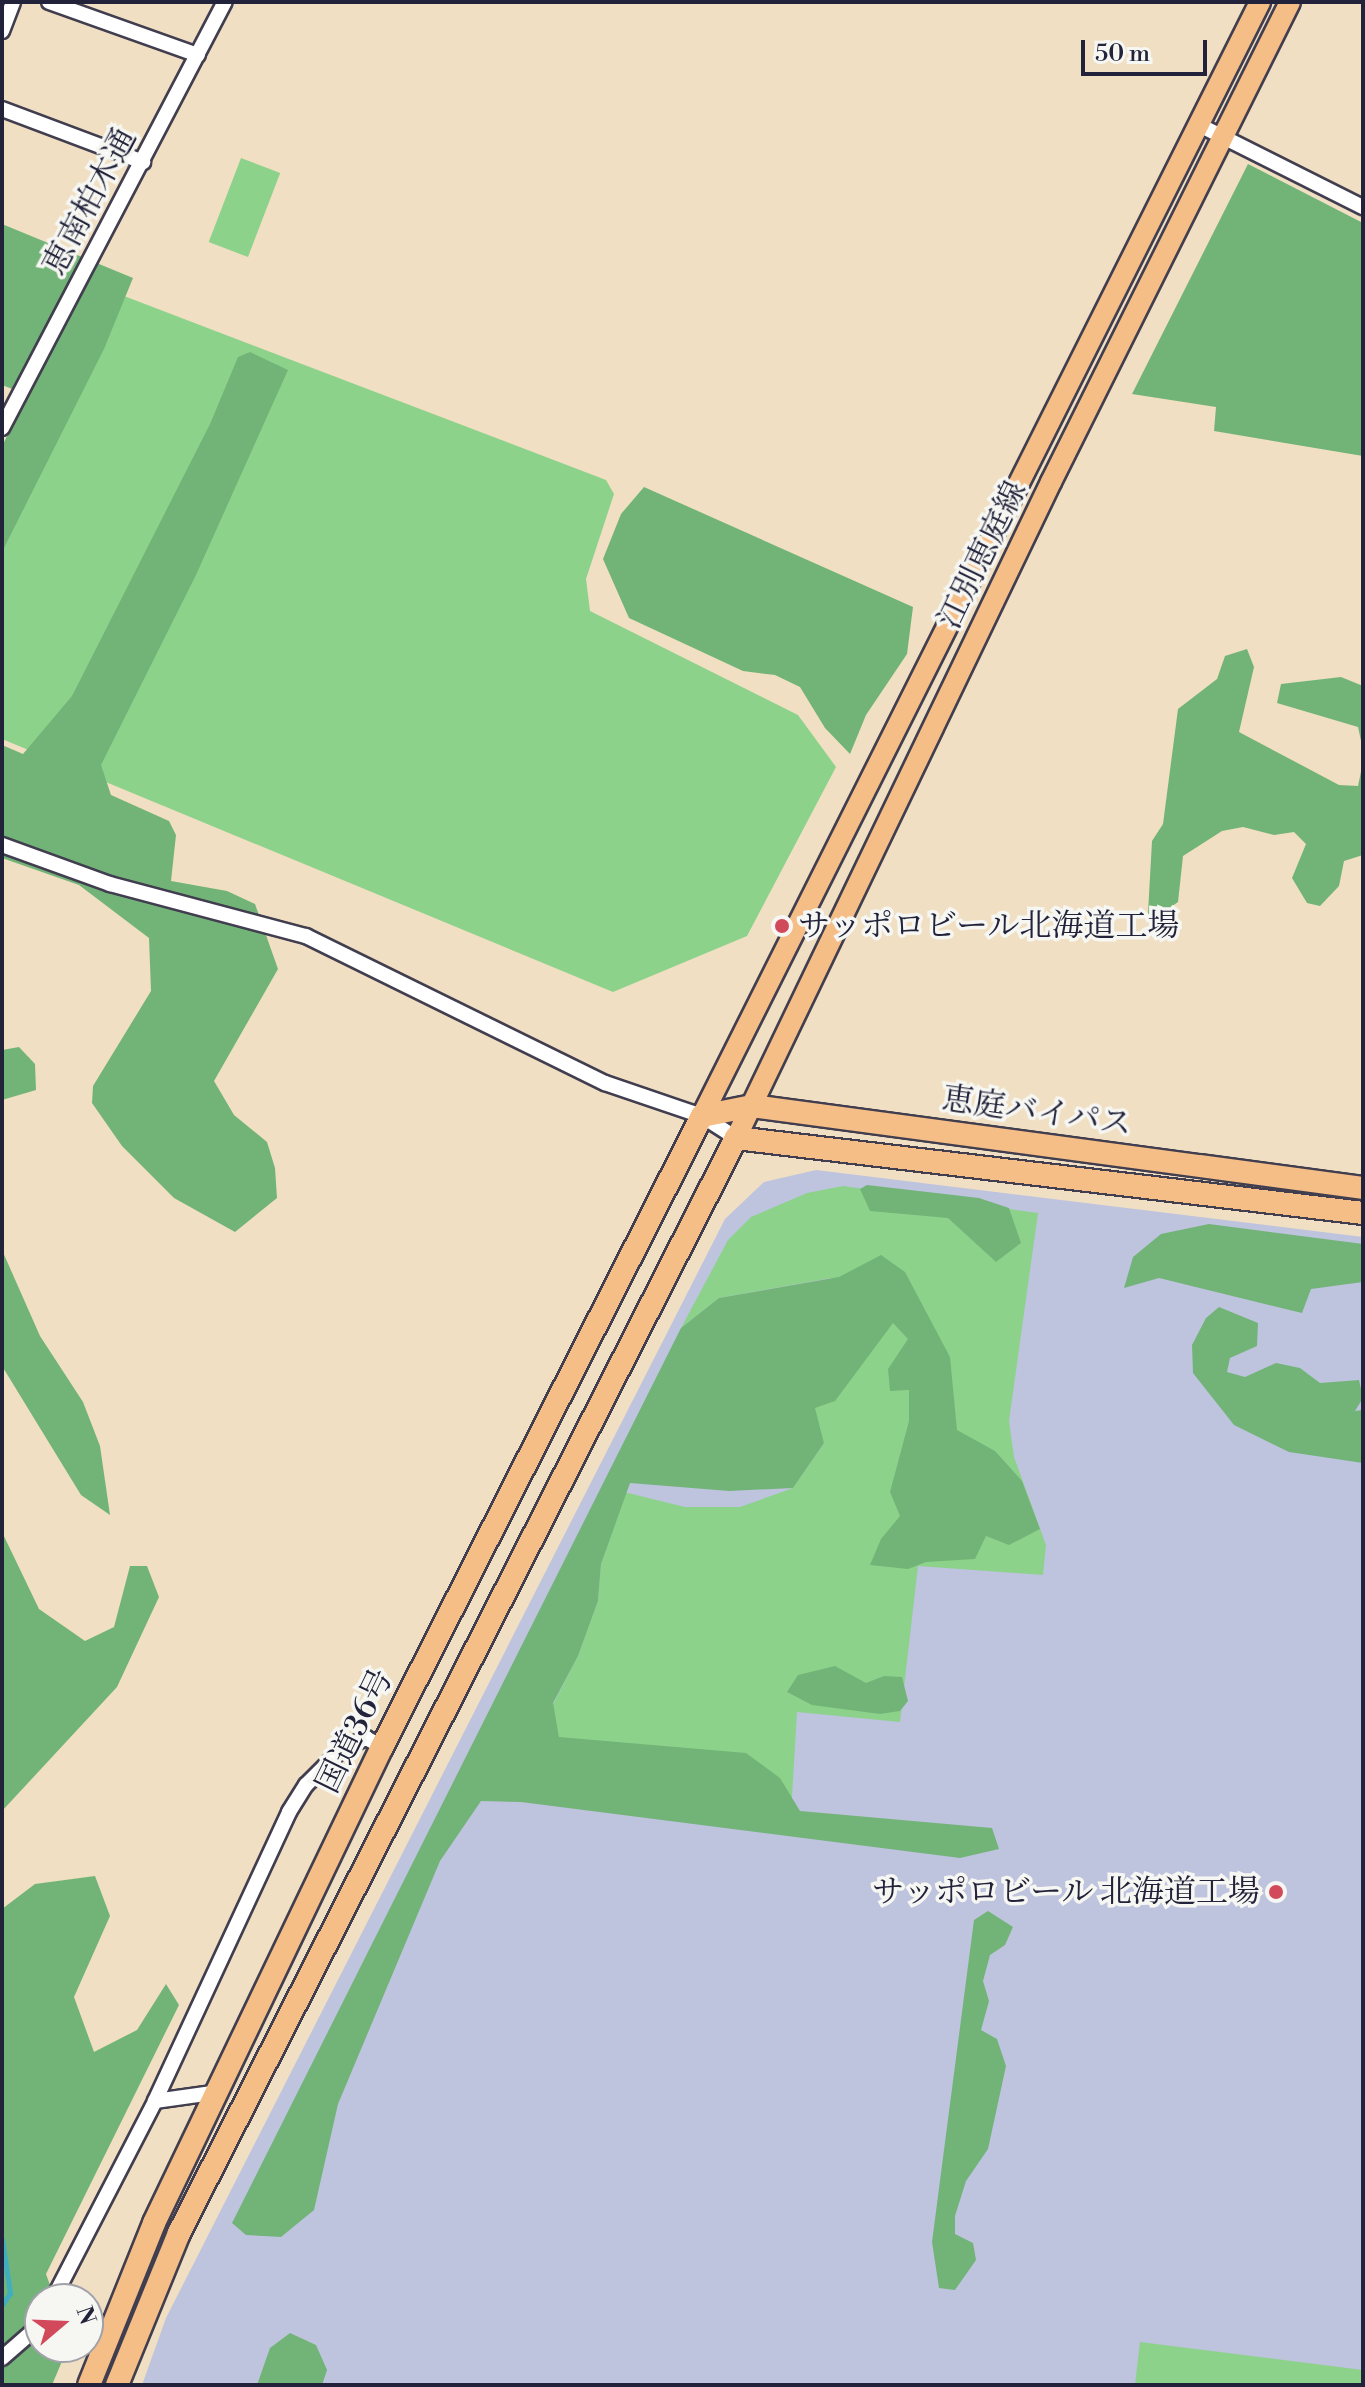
<!DOCTYPE html>
<html>
<head>
<meta charset="utf-8">
<style>
	body { margin:0 }
	#map { position:relative; width:1365px; height:2387px; overflow:hidden; background:#f0dfc2; font-family:"Libre Bodoni","Noto Serif JP",serif }
	div>[style] { position:absolute }
	.industrial>* { inset:0; background:#bec3de }
	.green>* { inset:0; background:#8dd28b; transform-origin:0 0 }
	.forest>* { inset:0; background:#72b477 }
	.stream>* { height:5px; margin:-2.5px; padding:0 2.5px; transform-origin:2.5px; border-radius:2.5px; background:#41aec0 }
	.roads { filter:drop-shadow(2px 0 #413e4f) drop-shadow(-2px 0 #413e4f) drop-shadow(0 2px #413e4f) drop-shadow(0 -2px #413e4f) }
	.minor>* { height:14px; margin:-7px; padding:0 7px; transform-origin:7px; border-radius:7px; background:#fff }
	.primary>* { height:20px; margin:-10px; padding:0 10px; transform-origin:10px; border-radius:10px; background:#f6be87 }
	.trunk>* { height:22px; margin:-11px; padding:0 11px; transform-origin:11px; border-radius:11px; background:#f6be87 }
	.dots>* { width:22px; height:22px; translate:-50% -50%; box-sizing:border-box; border:4px solid #f6f6f2; border-radius:50% }
	span { translate:-50% -50%; white-space:nowrap; text-align:center; line-height:1.15; -webkit-text-stroke:7px #f6f6f2; paint-order:stroke }
	.street-label { font-size:32px; color:#22223b }
	.poi-label { font-size:32px; color:#22223b }
	.left { translate:0 -50%; text-align:left }
	.right { translate:-100% -50%; text-align:right }
	.frame { position:absolute; inset:0; border:4px solid #22223b; pointer-events:none }
	.north { position:absolute; left:24px; top:2283px; width:80px; height:80px; box-sizing:border-box; background:#f6f6f2; border:2px solid #a1a1a9; border-radius:50%; rotate:71deg; font-size:22px; font-weight:700; line-height:32px; text-align:center; color:#22223b }
	.north::after { content:''; display:block; margin:auto; width:28px; height:36px; background:#d1495b; clip-path:polygon(50% 0,100% 100%,50% 72%,0 100%) }
	.scale { position:absolute; left:1081px; top:40px; width:126px; height:36px; box-sizing:border-box; border:4px solid #22223b; border-top:0; padding-left:10px; font-size:24px; line-height:28px; white-space:nowrap; color:#22223b; -webkit-text-stroke:6px #f6f6f2; paint-order:stroke }
</style>
</head>
<body>
<div id="map">
	<div class="industrial">
		<div style="clip-path:polygon(816px 1170px,1363px 1237px,1363px 2385px,142px 2385px,166px 2318px,725px 1219px,764px 1182px)"></div>
	</div>
	<div class="green">
		<div style="left:241px;top:158px;width:42px;height:90px;rotate:21deg"></div>
		<div style="clip-path:polygon(124px 296px,606px 480px,614px 494px,586px 579px,590px 611px,798px 715px,836px 767px,747px 936px,613px 992px,2px 739px,2px 541px)"></div>
		<div style="clip-path:polygon(843px 1186px,1038px 1213px,1009px 1421px,1014px 1457px,1046px 1545px,1043px 1575px,918px 1566px,900px 1722px,797px 1712px,791px 1813px,550px 1738px,548px 1714px,578px 1656px,598px 1601px,601px 1564px,624px 1492px,685px 1507px,740px 1507px,793px 1488px,824px 1443px,814px 1408px,831px 1278px,719px 1298px,681px 1328px,728px 1240px,751px 1217px,807px 1193px)"></div>
		<div style="clip-path:polygon(1140px 2342px,1363px 2370px,1363px 2385px,1135px 2385px)"></div>
	</div>
	<div class="forest">
		<div style="clip-path:polygon(1248px 164px,1363px 223px,1363px 456px,1214px 431px,1216px 407px,1132px 394px)"></div>
		<div style="clip-path:polygon(2px 224px,133px 278px,104px 349px,2px 552px,2px 446px,28px 395px,2px 385px)"></div>
		<div style="clip-path:polygon(250px 352px,288px 370px,196px 575px,101px 765px,111px 795px,169px 821px,176px 835px,171px 881px,227px 891px,255px 904px,278px 969px,214px 1081px,234px 1115px,267px 1142px,275px 1168px,277px 1198px,235px 1232px,174px 1198px,122px 1146px,92px 1103px,93px 1086px,151px 991px,149px 938px,79px 885px,2px 858px,2px 745px,23px 754px,72px 696px,210px 424px,238px 357px)"></div>
		<div style="clip-path:polygon(644px 487px,913px 607px,907px 654px,866px 715px,850px 754px,825px 728px,800px 687px,775px 675px,743px 671px,629px 618px,603px 559px,621px 514px)"></div>
		<div style="clip-path:polygon(1247px 649px,1254px 667px,1239px 732px,1339px 785px,1358px 786px,1363px 762px,1363px 855px,1344px 861px,1339px 886px,1320px 906px,1307px 903px,1292px 878px,1306px 844px,1294px 832px,1274px 835px,1243px 827px,1222px 831px,1183px 856px,1178px 902px,1153px 920px,1148px 913px,1152px 841px,1163px 824px,1178px 709px,1217px 679px,1225px 656px)"></div>
		<div style="clip-path:polygon(1341px 677px,1363px 686px,1363px 750px,1358px 727px,1277px 703px,1281px 684px)"></div>
		<div style="clip-path:polygon(19px 1047px,35px 1064px,36px 1090px,2px 1100px,2px 1050px)"></div>
		<div style="clip-path:polygon(867px 1185px,979px 1198px,1009px 1208px,1021px 1243px,996px 1262px,948px 1218px,870px 1211px,860px 1189px)"></div>
		<div style="clip-path:polygon(1209px 1224px,1363px 1244px,1363px 1282px,1311px 1289px,1302px 1313px,1159px 1278px,1124px 1288px,1133px 1257px,1161px 1234px)"></div>
		<div style="clip-path:polygon(2px 1250px,40px 1336px,83px 1402px,100px 1446px,110px 1515px,81px 1495px,2px 1366px)"></div>
		<div style="clip-path:polygon(881px 1255px,905px 1272px,950px 1357px,957px 1430px,995px 1451px,1022px 1481px,1040px 1529px,1009px 1545px,986px 1536px,975px 1559px,926px 1562px,908px 1569px,870px 1565px,881px 1539px,900px 1516px,890px 1492px,909px 1421px,909px 1390px,890px 1391px,888px 1369px,908px 1339px,893px 1323px,835px 1401px,815px 1408px,824px 1443px,793px 1488px,729px 1491px,630px 1483px,601px 1564px,598px 1601px,578px 1656px,553px 1703px,559px 1737px,746px 1753px,780px 1778px,800px 1811px,992px 1828px,999px 1849px,960px 1858px,521px 1802px,481px 1801px,440px 1861px,338px 2104px,314px 2210px,281px 2237px,246px 2235px,232px 2223px,681px 1328px,719px 1298px,839px 1277px)"></div>
		<div style="clip-path:polygon(1219px 1307px,1258px 1323px,1257px 1346px,1230px 1358px,1227px 1372px,1245px 1377px,1276px 1363px,1300px 1368px,1320px 1383px,1359px 1380px,1363px 1398px,1355px 1411px,1363px 1410px,1363px 1463px,1289px 1452px,1234px 1425px,1193px 1373px,1192px 1345px,1206px 1318px)"></div>
		<div style="clip-path:polygon(2px 1532px,39px 1609px,85px 1641px,114px 1627px,130px 1566px,147px 1566px,159px 1597px,117px 1687px,2px 1811px)"></div>
		<div style="clip-path:polygon(835px 1666px,866px 1683px,884px 1676px,902px 1677px,908px 1701px,900px 1711px,880px 1714px,812px 1705px,787px 1692px,798px 1675px)"></div>
		<div style="clip-path:polygon(95px 1876px,110px 1916px,74px 1997px,94px 2052px,137px 2030px,166px 1984px,179px 2005px,46px 2274px,55px 2299px,40px 2299px,40px 2347px,68px 2347px,52px 2385px,2px 2385px,2px 1909px,35px 1884px)"></div>
		<div style="clip-path:polygon(988px 1911px,1013px 1927px,1005px 1945px,990px 1955px,983px 1981px,989px 2001px,981px 2030px,997px 2039px,1006px 2066px,988px 2149px,966px 2181px,955px 2216px,955px 2234px,973px 2243px,976px 2260px,955px 2290px,939px 2288px,932px 2242px,974px 1920px)"></div>
		<div style="clip-path:polygon(290px 2333px,316px 2345px,327px 2370px,322px 2385px,257px 2385px,270px 2348px)"></div>
	</div>
	<div class="stream">
		<div style="left:2px;top:2239px;width:55px;rotate:81.6deg"></div>
		<div style="left:10px;top:2293px;width:14px;rotate:124deg"></div>
	</div>
	<div class="roads">
		<div class="minor">
			<div style="left:49px;top:2px;width:158px;rotate:19.6deg"></div>
			<div style="left:2px;top:31px;width:31px;rotate:-69deg"></div>
			<div style="left:2px;top:109px;width:151px;rotate:20.6deg"></div>
			<div style="left:1197px;top:124px;width:186px;rotate:26.6deg"></div>
			<div style="left:2px;top:428px;width:481px;rotate:-62.4deg"></div>
			<div style="left:2px;top:845px;width:115px;rotate:19.9deg"></div>
			<div style="left:110px;top:884px;width:203px;rotate:14.9deg"></div>
			<div style="left:306px;top:936px;width:333px;rotate:26.2deg"></div>
			<div style="left:605px;top:1083px;width:102px;rotate:18.8deg"></div>
			<div style="left:702px;top:1116px;width:40px;rotate:32.9deg"></div>
			<div style="left:155px;top:2101px;width:65px;rotate:-8deg"></div>
			<div style="left:53px;top:2299px;width:223px;rotate:-62.7deg"></div>
			<div style="left:155px;top:2101px;width:319px;rotate:-65.1deg"></div>
			<div style="left:289px;top:1812px;width:32px;rotate:-58deg"></div>
			<div style="left:306px;top:1785px;width:49px;rotate:-45deg"></div>
			<div style="left:341px;top:1750px;width:28px;rotate:-26deg"></div>
			<div style="left:366px;top:1738px;width:18px;rotate:29deg"></div>
			<div style="left:2px;top:2358px;width:50px;rotate:-41deg"></div>
		</div>
		<div class="primary">
			<div style="left:702px;top:1116px;width:1246px;rotate:-63.39deg"></div>
			<div style="left:736px;top:1138px;width:728px;rotate:-64.35deg"></div>
			<div style="left:1051px;top:482px;width:536px;rotate:-63.53deg"></div>
		</div>
		<div class="trunk">
			<div style="left:89px;top:2385px;width:175px;rotate:-68.1deg"></div>
			<div style="left:154px;top:2223px;width:528px;rotate:-64.41deg"></div>
			<div style="left:382px;top:1747px;width:708px;rotate:-63.11deg"></div>
			<div style="left:702px;top:1116px;width:51px;rotate:-11.3deg"></div>
			<div style="left:752px;top:1106px;width:616px;rotate:7.64deg"></div>
			<div style="left:117px;top:2385px;width:164px;rotate:-67.8deg"></div>
			<div style="left:179px;top:2233px;width:1229px;rotate:-63.04deg"></div>
			<div style="left:736px;top:1138px;width:631px;rotate:6.82deg"></div>
		</div>
	</div>
	<div class="dots">
		<div style="left:782px;top:926px;background:#d1495b"></div>
		<div style="left:1276px;top:1892px;background:#d1495b"></div>
	</div>
	<div class="street-label">
		<span style="left:90px;top:202px;rotate:-62deg">恵南柏木通</span>
		<span style="left:983px;top:555px;rotate:-64deg">江別恵庭線</span>
		<span style="left:1037px;top:1112px;rotate:8deg">恵庭バイパス</span>
		<span style="left:355px;top:1731px;rotate:-64deg">国道36号</span>
	</div>
	<div class="poi-label">
		<span class="left" style="left:798px;top:926px">サッポロビール北海道工場</span>
		<span class="right" style="left:1260px;top:1892px">サッポロビール 北海道工場</span>
	</div>
	<div class="frame"></div>
	<div class="north">N</div>
	<div class="scale">50 m</div>
</div>
</body>
</html>
